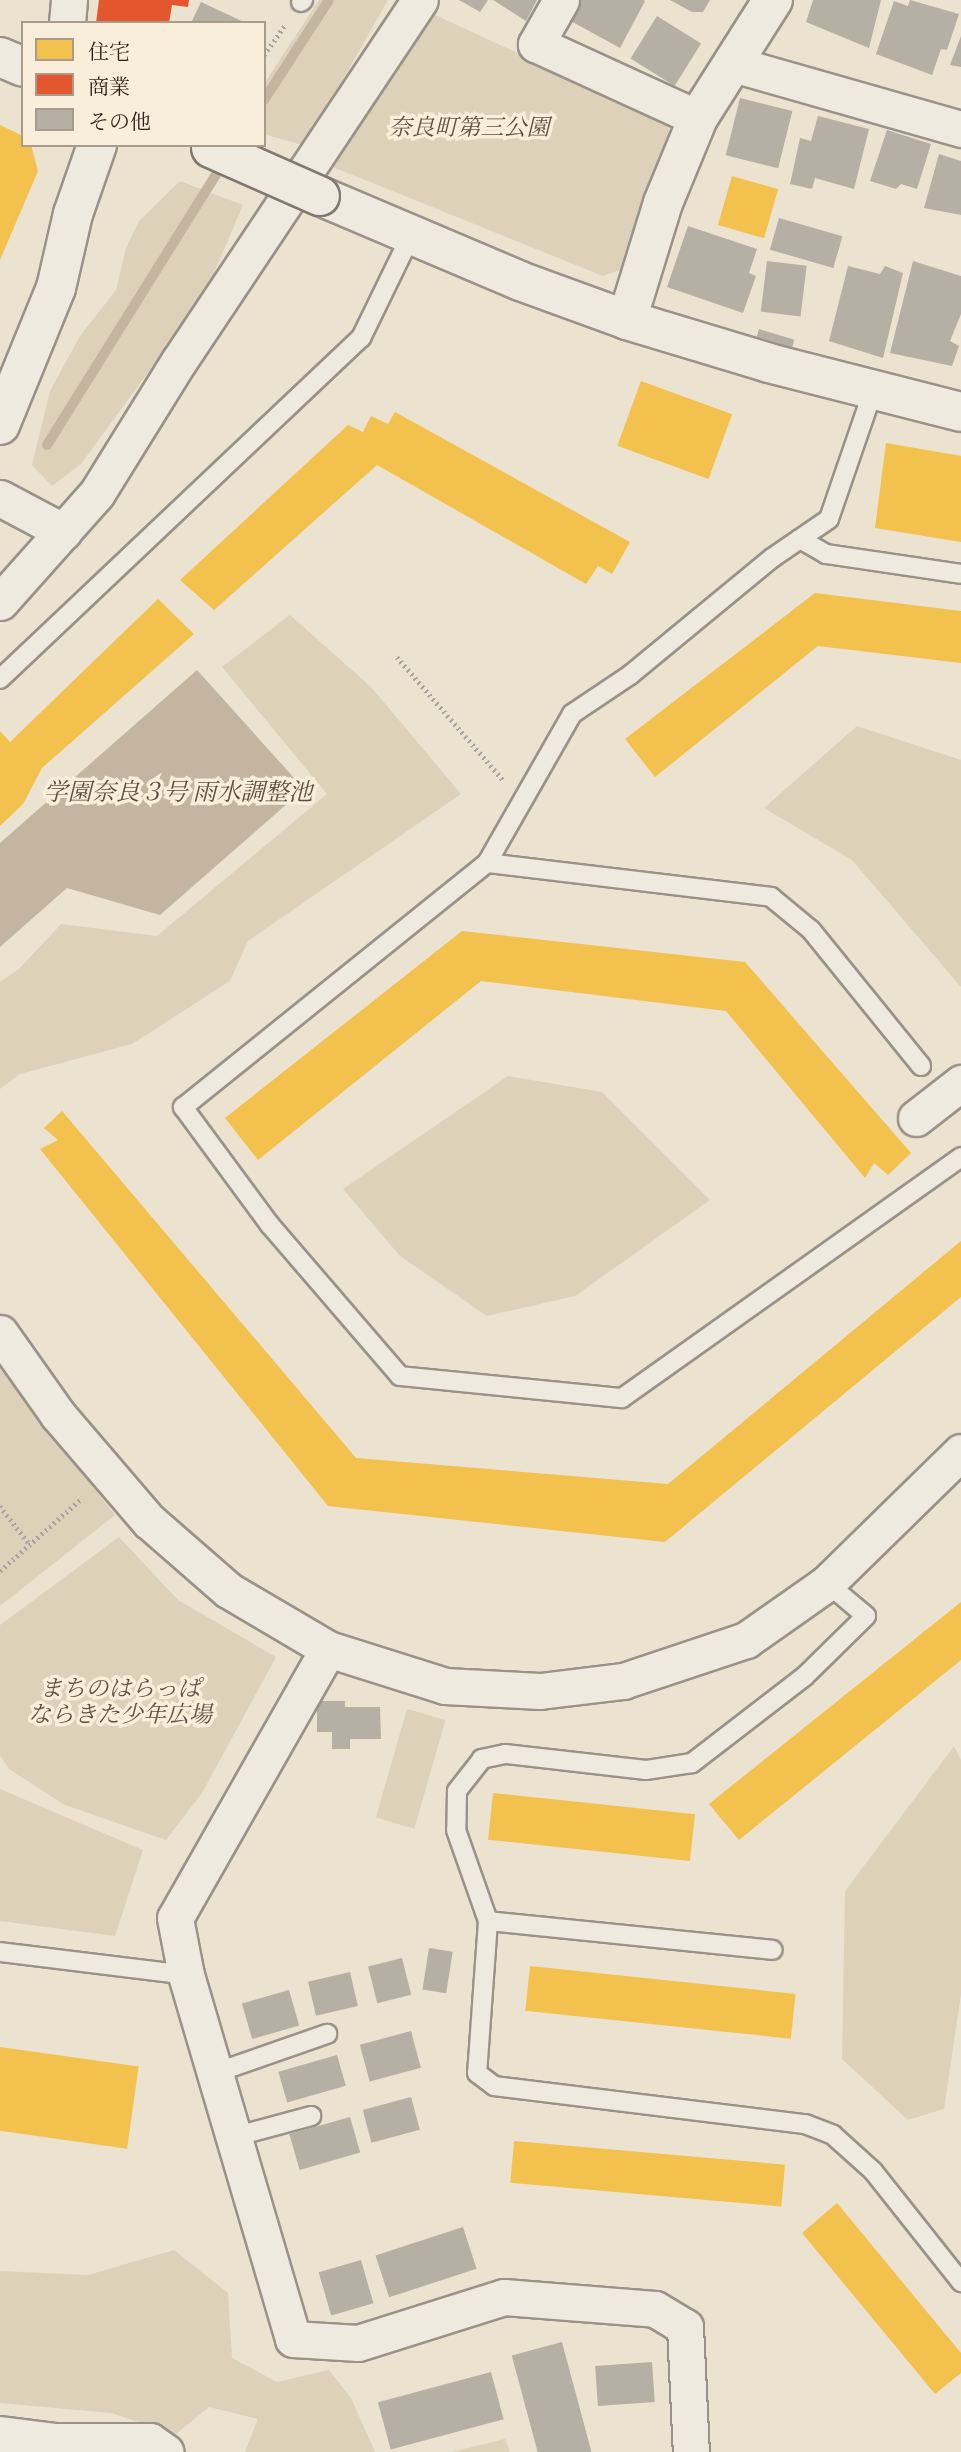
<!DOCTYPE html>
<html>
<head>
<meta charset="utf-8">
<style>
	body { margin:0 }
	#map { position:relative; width:961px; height:2452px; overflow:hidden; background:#ebe2d0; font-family:"EB Garamond","Noto Serif JP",serif }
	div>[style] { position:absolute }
	.green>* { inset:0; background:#ded1ba; transform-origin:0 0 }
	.water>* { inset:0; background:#c3b59f }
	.homes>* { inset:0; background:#f2c14e; transform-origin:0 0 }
	.shops>* { inset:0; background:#e4572e }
	.stream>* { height:10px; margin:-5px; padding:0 5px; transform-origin:5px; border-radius:5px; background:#c3b59f }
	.building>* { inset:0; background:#b6afa3; transform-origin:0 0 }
	.path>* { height:4.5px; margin-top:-2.25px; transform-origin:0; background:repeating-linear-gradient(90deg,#aaa59e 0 2px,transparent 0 5.5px) }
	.roads { filter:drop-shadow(2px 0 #9a9288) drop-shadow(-2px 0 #9a9288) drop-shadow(0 2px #9a9288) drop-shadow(0 -2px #9a9288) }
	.lane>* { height:18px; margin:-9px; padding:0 9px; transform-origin:9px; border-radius:9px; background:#eeeae0 }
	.street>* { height:35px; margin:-17.5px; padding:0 17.5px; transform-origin:17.5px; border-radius:17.5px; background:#eeeae0 }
	.secondary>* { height:38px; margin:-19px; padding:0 19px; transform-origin:19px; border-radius:19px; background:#eeeae0 }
	.bridges { filter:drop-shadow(2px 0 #80786f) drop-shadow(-2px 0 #80786f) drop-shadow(0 2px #80786f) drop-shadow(0 -2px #80786f) }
	.secondary-bridge>* { height:38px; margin:-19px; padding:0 19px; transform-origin:19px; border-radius:19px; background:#eeeae0 }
	span { translate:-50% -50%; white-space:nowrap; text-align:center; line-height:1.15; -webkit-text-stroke:7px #f9eed9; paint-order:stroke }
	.park-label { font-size:23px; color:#615043; font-style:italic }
	.water-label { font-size:24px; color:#5d4d40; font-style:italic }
	.legend { position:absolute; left:21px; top:21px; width:245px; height:126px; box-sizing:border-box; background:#f9eed9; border:2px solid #a89b8c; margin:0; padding:9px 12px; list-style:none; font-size:21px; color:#2f1f18 }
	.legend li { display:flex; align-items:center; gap:14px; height:35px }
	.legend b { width:35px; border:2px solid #a89b8c }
</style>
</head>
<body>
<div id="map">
	<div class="green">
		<div style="clip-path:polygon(319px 0,388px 0,305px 146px,264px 134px,264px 84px)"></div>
		<div style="clip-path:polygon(433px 14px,665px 121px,672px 135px,644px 196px,620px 270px,603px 276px,333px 167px)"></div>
		<div style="clip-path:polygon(180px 181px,243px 205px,204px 296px,81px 464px,52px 486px,32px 465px,50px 391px,80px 336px,116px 290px,126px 248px,139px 221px)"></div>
		<div style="clip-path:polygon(290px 615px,371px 687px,461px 794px,248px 941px,230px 981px,132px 1044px,20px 1074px,0 1089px,0 982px,19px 969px,61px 924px,157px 936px,327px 794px,222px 667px)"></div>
		<div style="clip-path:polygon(857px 726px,961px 760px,961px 987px,852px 860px,764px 808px)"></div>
		<div style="clip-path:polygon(508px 1076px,602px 1092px,710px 1200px,575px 1296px,487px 1316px,400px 1256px,343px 1189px)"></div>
		<div style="clip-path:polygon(0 1369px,115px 1515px,0 1606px)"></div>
		<div style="clip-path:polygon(119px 1537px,178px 1600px,276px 1657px,202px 1793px,166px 1840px,65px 1805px,9px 1769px,0 1755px,0 1625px)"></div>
		<div style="left:407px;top:1709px;width:40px;height:113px;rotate:16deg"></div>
		<div style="clip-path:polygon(954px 1746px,961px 1760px,961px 1994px,944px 2109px,908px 2120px,842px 2059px,845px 1891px)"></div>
		<div style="clip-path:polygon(0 1789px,143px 1850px,115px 1936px,0 1921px)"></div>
		<div style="clip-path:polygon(174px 2250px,228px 2293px,232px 2358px,277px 2382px,329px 2370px,351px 2398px,375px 2452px,245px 2452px,258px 2419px,209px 2407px,176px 2434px,111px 2413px,0 2403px,0 2271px,88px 2275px)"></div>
		<div style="clip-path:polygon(505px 2439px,510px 2452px,452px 2452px)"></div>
	</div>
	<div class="water">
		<div style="clip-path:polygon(197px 670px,304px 789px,160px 915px,67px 888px,0 947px,0 843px)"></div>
	</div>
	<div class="homes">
		<div style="clip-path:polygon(0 125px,23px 136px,23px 145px,31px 145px,38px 171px,0 260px)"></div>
		<div style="left:732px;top:176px;width:48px;height:51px;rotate:16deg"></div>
		<div style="left:641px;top:381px;width:97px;height:69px;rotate:20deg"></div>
		<div style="clip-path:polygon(395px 412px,630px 542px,612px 574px,598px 566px,586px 584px,377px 465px,214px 610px,180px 580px,348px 425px,363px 432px,371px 416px,388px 424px)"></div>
		<div style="clip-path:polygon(886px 443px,961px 456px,961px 542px,875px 528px)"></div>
		<div style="clip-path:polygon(815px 593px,961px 611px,961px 663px,818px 646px,655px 777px,625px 739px)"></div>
		<div style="clip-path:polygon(158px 599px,194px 634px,42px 768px,23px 804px,0 826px,0 731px,10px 742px)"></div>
		<div style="clip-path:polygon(462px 931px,745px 962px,911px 1153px,888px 1175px,874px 1163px,865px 1178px,726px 1011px,481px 981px,258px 1160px,225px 1118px)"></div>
		<div style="clip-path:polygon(62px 1111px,356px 1458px,668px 1484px,961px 1241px,961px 1297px,665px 1542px,328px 1506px,40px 1149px,58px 1140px,44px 1128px)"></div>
		<div style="clip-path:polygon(961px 1602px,961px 1660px,739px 1840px,709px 1804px)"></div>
		<div style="left:493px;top:1793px;width:203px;height:47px;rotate:6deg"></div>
		<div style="left:530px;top:1966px;width:267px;height:45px;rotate:6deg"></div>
		<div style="left:0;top:2047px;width:140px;height:83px;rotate:8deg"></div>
		<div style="left:514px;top:2141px;width:272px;height:42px;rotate:5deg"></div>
		<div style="clip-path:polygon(837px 2203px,961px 2353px,961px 2373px,935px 2394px,802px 2233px)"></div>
	</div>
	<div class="shops">
		<div style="clip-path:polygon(99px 0,189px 0,188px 7px,172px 5px,169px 23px,96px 23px)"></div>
	</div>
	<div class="stream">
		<div style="left:264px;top:100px;width:119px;rotate:-57deg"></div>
		<div style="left:47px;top:445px;width:334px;rotate:-58deg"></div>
	</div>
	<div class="building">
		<div style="clip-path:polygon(459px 0,488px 0,480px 12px)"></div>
		<div style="clip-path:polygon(493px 0,537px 0,526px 21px)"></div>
		<div style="clip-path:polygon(580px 0,643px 0,645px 1px,620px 48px,569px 20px)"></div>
		<div style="clip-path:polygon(670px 0,710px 0,703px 12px,692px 12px)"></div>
		<div style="clip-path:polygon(813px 0,881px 0,869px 48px,806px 22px)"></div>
		<div style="clip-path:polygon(910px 0,959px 14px,947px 50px,941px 49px,932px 75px,876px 54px,894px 1px,908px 6px)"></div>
		<div style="clip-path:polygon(201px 2px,246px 23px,191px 23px)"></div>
		<div style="left:657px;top:16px;width:52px;height:50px;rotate:32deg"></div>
		<div style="clip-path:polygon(961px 36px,961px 67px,950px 65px)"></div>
		<div style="left:740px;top:98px;width:54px;height:59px;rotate:14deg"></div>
		<div style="clip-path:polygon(818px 116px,869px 129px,854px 189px,815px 178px,812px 189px,790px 184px,800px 138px,811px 141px)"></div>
		<div style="clip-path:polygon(887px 130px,931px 144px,917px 189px,901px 184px,896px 189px,870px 181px)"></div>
		<div style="clip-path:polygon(939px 154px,961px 161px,961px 215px,924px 208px)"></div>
		<div style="left:779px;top:218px;width:66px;height:33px;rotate:16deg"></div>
		<div style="clip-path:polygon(688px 226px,757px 249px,749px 273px,756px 276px,743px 313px,667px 287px)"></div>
		<div style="left:767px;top:261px;width:40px;height:51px;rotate:7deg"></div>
		<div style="clip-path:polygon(913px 261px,961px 276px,961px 314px,950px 341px,959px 346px,952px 366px,890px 353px)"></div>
		<div style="clip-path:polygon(848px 266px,880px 274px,885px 266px,903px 273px,883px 358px,829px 341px)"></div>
		<div style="left:759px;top:329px;width:37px;height:8px;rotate:17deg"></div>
		<div style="clip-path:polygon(317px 1701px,345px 1701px,345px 1707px,380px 1707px,381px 1739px,350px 1739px,350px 1749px,332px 1749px,332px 1732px,317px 1732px)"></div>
		<div style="left:429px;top:1948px;width:24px;height:42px;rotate:9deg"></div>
		<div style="left:402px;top:1958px;width:38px;height:35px;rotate:76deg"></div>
		<div style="left:350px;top:1972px;width:35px;height:43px;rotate:77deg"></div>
		<div style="left:289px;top:1990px;width:37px;height:49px;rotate:74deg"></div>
		<div style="left:411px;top:2031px;width:38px;height:53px;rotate:75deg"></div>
		<div style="left:337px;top:2055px;width:32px;height:61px;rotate:74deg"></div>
		<div style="left:411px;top:2097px;width:34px;height:50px;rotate:75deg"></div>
		<div style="left:350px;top:2117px;width:37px;height:63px;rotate:74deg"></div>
		<div style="left:463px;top:2227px;width:44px;height:92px;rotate:72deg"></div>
		<div style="left:361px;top:2260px;width:45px;height:44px;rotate:74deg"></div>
		<div style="left:562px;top:2342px;width:114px;height:52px;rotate:75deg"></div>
		<div style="left:652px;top:2362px;width:40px;height:57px;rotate:86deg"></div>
		<div style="left:491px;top:2372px;width:49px;height:117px;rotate:75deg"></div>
	</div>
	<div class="path">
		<div style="left:264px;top:55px;width:38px;rotate:-55deg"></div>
		<div style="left:397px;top:657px;width:164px;rotate:49.2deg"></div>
		<div style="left:0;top:1506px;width:49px;rotate:52.4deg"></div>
		<div style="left:0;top:1571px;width:110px;rotate:-41.7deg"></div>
	</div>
	<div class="roads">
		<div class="lane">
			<div style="left:301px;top:2px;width:3px;rotate:-45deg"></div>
			<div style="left:873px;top:391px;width:135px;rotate:109deg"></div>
			<div style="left:829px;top:519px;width:69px;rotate:145.6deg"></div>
			<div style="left:772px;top:558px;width:184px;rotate:140.5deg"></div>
			<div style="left:630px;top:675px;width:70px;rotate:146.1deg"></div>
			<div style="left:572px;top:714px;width:172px;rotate:119.7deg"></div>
			<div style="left:487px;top:863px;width:390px;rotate:141.2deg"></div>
			<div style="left:183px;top:1107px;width:147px;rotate:53.6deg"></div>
			<div style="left:270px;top:1225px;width:199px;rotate:49.3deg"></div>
			<div style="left:400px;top:1376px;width:223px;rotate:5.7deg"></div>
			<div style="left:622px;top:1398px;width:416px;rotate:-35.4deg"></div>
			<div style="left:800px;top:539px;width:30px;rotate:30deg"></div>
			<div style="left:826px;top:554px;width:136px;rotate:8.4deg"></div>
			<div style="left:0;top:679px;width:497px;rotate:-43.4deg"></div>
			<div style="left:361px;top:338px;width:114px;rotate:-64.1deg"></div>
			<div style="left:487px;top:863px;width:286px;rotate:6.8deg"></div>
			<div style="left:771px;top:897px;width:52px;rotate:39.5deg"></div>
			<div style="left:811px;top:930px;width:175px;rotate:51deg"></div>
			<div style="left:827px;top:1583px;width:51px;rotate:40.2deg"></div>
			<div style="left:866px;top:1616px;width:86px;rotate:135.5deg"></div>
			<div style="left:805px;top:1676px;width:143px;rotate:142.4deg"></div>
			<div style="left:692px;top:1763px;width:47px;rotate:171.3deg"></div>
			<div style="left:646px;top:1770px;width:142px;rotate:-173.5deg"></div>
			<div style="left:505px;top:1754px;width:24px;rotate:168deg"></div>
			<div style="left:482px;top:1759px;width:41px;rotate:128deg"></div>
			<div style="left:457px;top:1791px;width:39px;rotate:91deg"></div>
			<div style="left:456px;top:1830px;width:96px;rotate:70.6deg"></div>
			<div style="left:488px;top:1921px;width:152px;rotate:94.1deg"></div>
			<div style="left:477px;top:2073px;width:21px;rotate:37deg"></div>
			<div style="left:494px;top:2086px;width:313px;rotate:7deg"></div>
			<div style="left:805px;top:2124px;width:30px;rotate:21deg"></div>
			<div style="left:833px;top:2135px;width:54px;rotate:42deg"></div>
			<div style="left:873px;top:2171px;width:142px;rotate:51.6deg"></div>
			<div style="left:488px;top:1921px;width:286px;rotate:5.8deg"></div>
			<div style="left:0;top:1952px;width:187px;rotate:7deg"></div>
			<div style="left:215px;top:2073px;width:119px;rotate:-19.2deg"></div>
			<div style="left:237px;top:2136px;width:77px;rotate:-15.1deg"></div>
		</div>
		<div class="street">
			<div style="left:561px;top:0;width:51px;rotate:119.6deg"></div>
			<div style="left:536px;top:44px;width:178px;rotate:24.6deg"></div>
			<div style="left:67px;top:23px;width:23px;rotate:-85deg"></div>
			<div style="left:733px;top:64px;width:237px;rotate:15.9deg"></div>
			<div style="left:0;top:498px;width:72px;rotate:28deg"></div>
			<div style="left:0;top:602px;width:146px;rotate:-48.3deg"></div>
			<div style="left:97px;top:493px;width:155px;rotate:-58.2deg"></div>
			<div style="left:179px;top:361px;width:434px;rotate:-56.3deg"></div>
			<div style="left:916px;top:1118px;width:57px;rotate:-37.9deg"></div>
			<div style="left:0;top:1333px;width:100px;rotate:54.7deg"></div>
			<div style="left:58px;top:1415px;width:140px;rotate:49.4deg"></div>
			<div style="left:149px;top:1521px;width:105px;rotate:41.1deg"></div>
			<div style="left:228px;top:1590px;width:116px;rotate:30.5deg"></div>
			<div style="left:328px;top:1649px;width:123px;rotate:17.5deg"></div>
			<div style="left:445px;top:1686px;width:95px;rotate:3deg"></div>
			<div style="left:540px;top:1691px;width:84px;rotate:-6.9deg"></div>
			<div style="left:623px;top:1681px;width:130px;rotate:-18.4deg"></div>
			<div style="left:746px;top:1640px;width:99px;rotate:-35.1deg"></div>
			<div style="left:827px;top:1583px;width:187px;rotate:-44.4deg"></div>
			<div style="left:328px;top:1649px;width:309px;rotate:119.6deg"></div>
			<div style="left:175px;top:1918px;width:58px;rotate:79.1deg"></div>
			<div style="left:186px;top:1975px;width:379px;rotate:73.6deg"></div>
			<div style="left:293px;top:2339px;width:65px;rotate:3.5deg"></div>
			<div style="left:358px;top:2343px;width:153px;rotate:-17.5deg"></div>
			<div style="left:504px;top:2297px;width:151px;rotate:4.5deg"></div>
			<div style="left:655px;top:2309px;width:35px;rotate:31deg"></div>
			<div style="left:685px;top:2327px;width:125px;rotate:87.3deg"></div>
			<div style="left:0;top:2434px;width:54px;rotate:7.4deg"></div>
			<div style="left:54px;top:2441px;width:11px;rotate:100deg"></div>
			<div style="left:54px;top:2441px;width:96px"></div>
			<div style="left:150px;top:2441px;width:19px;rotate:35deg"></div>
		</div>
		<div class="secondary">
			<div style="left:0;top:57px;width:25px;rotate:23deg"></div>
			<div style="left:320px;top:196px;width:217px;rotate:23deg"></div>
			<div style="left:520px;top:281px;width:114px;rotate:20deg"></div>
			<div style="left:627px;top:320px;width:148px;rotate:16.8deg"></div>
			<div style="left:769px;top:363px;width:198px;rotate:14.3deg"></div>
			<div style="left:627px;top:320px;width:122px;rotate:-72.9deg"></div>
			<div style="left:663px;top:203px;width:92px;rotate:-67.6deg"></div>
			<div style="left:698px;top:118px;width:140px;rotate:-57.6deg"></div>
			<div style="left:0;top:425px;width:148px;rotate:-67.8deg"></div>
			<div style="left:56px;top:288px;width:76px;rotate:-77.1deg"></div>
			<div style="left:73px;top:214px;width:73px;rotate:-70.8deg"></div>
		</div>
	</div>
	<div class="bridges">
		<div class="secondary-bridge">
			<div style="left:211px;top:148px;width:119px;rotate:23.8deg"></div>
		</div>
	</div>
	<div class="park-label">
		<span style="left:469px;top:127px">奈良町第三公園</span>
		<span style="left:120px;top:1701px">まちのはらっぱ<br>ならきた少年広場</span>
	</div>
	<div class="water-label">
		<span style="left:178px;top:792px">学園奈良３号 雨水調整池</span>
	</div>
	<ul class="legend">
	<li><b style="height:19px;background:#f2c14e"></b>住宅</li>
	<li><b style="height:19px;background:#e4572e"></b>商業</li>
	<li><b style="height:19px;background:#b6afa3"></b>その他</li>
	</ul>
</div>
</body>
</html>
